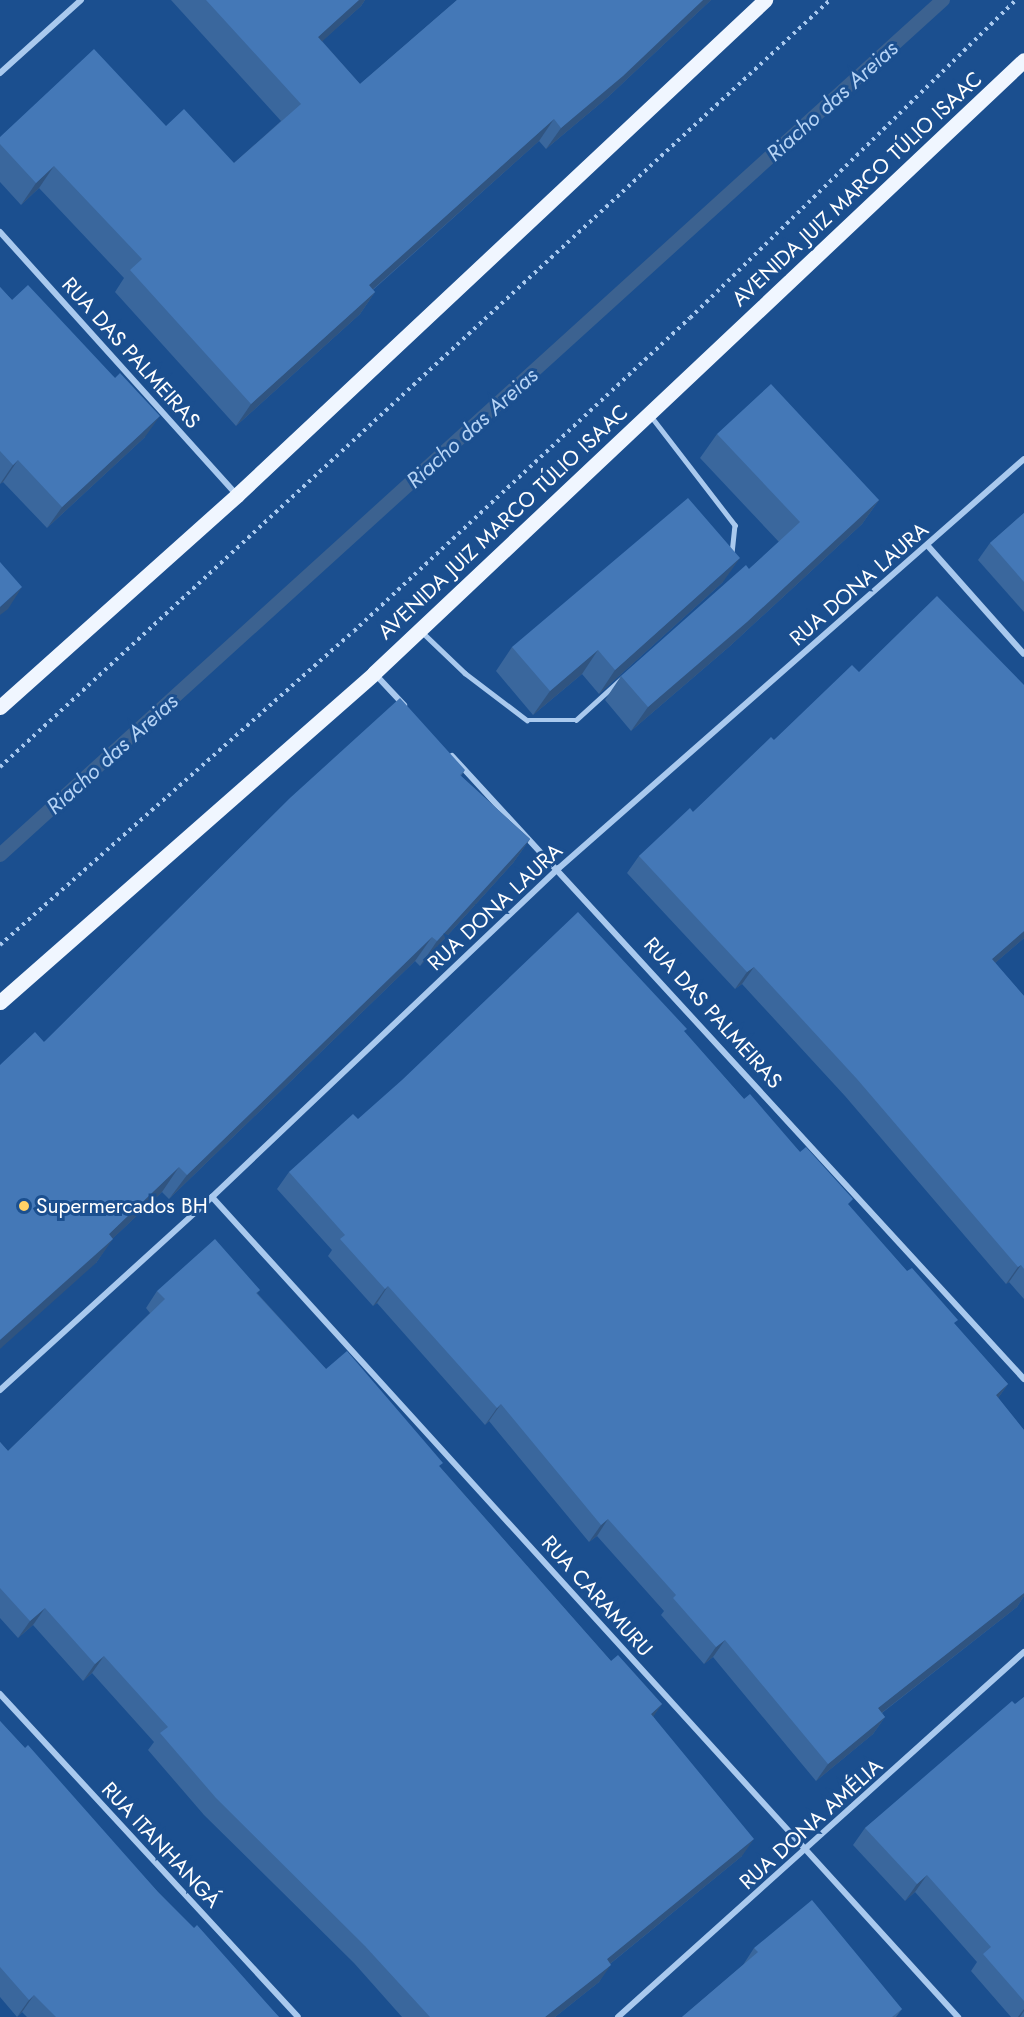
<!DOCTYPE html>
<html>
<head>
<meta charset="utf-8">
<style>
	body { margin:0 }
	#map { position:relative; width:1024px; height:2017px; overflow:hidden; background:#1b4f8f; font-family:Jost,sans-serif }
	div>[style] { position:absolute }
	.stream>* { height:14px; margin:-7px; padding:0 7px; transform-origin:7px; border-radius:7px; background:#3c6290 }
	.path>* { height:4px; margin-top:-2px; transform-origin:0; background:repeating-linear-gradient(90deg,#a9c9ee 0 3px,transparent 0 7.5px) }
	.service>* { height:4.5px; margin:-2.25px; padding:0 2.25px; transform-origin:2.25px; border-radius:2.25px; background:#a9c9ee }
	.minor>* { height:6px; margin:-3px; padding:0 3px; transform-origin:3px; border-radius:3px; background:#a9c9ee }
	.primary>* { height:15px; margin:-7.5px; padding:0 7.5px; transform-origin:7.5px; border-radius:7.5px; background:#f0f6ff }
	.wall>* { inset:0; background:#3a679d }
	.shaded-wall>* { inset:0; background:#305480 }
	.building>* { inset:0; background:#4478b7 }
	.dots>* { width:16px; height:16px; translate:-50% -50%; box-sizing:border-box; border:3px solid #1b4f8f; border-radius:50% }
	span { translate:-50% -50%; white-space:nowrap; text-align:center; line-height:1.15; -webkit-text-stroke:6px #1b4f8f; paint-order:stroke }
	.street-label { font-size:21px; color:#fff }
	.poi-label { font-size:21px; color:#fff }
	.left { translate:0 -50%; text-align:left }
	.water-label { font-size:22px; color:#b5d3f5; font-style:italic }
</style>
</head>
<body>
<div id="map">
	<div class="stream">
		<div style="left:0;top:855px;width:1273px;rotate:-42.2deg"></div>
	</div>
	<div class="path">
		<div style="left:0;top:767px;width:1130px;rotate:-42.74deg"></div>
		<div style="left:0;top:945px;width:473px;rotate:-41.6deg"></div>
		<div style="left:354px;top:631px;width:459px;rotate:-43deg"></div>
		<div style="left:690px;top:318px;width:455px;rotate:-44.3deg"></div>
	</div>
	<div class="service">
		<div style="left:651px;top:416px;width:138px;rotate:52.4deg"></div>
		<div style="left:735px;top:525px;width:31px;rotate:96deg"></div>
		<div style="left:421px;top:631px;width:61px;rotate:43.7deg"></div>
		<div style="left:465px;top:673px;width:78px;rotate:37.2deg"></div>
		<div style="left:527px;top:720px;width:49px"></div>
		<div style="left:576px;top:720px;width:62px;rotate:-42.4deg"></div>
	</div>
	<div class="minor">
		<div style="left:0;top:73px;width:109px;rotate:-42deg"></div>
		<div style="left:0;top:232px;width:354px;rotate:48deg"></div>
		<div style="left:928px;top:546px;width:144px;rotate:48.4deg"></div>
		<div style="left:374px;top:673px;width:44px;rotate:46.8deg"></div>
		<div style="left:452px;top:756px;width:846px;rotate:47.44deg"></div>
		<div style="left:212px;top:1197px;width:1109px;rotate:47.71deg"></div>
		<div style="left:0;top:1390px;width:287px;rotate:-42.3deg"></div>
		<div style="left:212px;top:1197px;width:478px;rotate:-43.5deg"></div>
		<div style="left:559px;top:868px;width:619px;rotate:-41.33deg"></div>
		<div style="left:0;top:1694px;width:439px;rotate:47.3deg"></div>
		<div style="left:618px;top:2017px;width:546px;rotate:-41.96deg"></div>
	</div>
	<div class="primary">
		<div style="left:0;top:707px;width:318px;rotate:-41.8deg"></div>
		<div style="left:237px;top:495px;width:724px;rotate:-43.15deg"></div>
		<div style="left:0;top:1002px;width:498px;rotate:-41.3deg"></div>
		<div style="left:374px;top:673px;width:893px;rotate:-43.32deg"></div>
	</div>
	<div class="wall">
		<div style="clip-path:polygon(171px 0,365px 0,361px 6px,322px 41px,360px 84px,457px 0,711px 0,608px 97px,546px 149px,539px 141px,373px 290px,375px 292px,360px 314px,236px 426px,115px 292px,124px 278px,39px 188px,21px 205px,0 182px,0 137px,166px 126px,234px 163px,281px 121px)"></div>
		<div style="clip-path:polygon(0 287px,12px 300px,115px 378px,145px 437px,47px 528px,3px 482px,0 484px)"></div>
		<div style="clip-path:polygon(717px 434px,879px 500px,862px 524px,730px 646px,631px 731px,605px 700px,621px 676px,749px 569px,779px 542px,700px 458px)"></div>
		<div style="clip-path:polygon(1024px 513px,1024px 612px,978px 560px,990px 543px)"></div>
		<div style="clip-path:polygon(723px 582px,599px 694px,582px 674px,533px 715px,496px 671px,512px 647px)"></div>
		<div style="clip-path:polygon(859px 672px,1024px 685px,1024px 938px,995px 963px,1024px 996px,1024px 1299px,1009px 1282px,1006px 1284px,845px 1096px,742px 984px,735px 989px,627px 873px,639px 856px,693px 812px,774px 740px)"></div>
		<div style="clip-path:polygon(465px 770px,461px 776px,530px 839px,513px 863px,420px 966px,415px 961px,169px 1199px,162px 1192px,112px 1239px,96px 1263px,44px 1042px)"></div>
		<div style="clip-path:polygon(684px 1032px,744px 1099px,800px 1152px,1008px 1384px,998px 1398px,1024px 1430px,1024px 1596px,1017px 1607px,882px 1713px,885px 1717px,873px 1734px,816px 1781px,713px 1657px,704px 1664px,661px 1615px,664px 1611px,597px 1536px,589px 1542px,489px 1421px,485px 1425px,377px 1303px,373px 1306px,328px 1256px,332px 1250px,277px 1189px,289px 1172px,358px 1119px)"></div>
		<div style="clip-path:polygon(260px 1290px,257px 1293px,326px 1369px,440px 1467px,611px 1661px,662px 1704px,653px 1716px,742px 1856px,610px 1964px,599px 1982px,555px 2017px,402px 2017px,354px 1963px,204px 1815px,148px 1750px,154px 1742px,92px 1673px,83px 1681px,33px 1625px,18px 1638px,0 1618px,0 1442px,8px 1451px,150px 1313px,146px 1308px,157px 1291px)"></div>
		<div style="clip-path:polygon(1024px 1697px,1024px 2017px,1011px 2017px,971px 1971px,977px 1962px,915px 1892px,905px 1901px,853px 1845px,865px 1828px)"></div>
		<div style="clip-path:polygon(0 1721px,158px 1892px,279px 2017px,27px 2017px,22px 2012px,17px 2017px,0 1997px)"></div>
		<div style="clip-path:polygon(754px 1948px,902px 2009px,896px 2017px,682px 2017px,743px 1965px)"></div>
	</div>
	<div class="shaded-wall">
		<div style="clip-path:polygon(358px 0,365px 0,361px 6px,303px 59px,318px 37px)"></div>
		<div style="clip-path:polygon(703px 0,711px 0,608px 97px,546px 149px,561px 128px)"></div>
		<div style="clip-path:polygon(554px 119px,539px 141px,353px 307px,369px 285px)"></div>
		<div style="clip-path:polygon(54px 166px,39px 188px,21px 205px,36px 183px)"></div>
		<div style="clip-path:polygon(375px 292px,360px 314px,236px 426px,251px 404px)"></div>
		<div style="clip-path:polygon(160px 416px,145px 437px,47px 528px,62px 507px)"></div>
		<div style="clip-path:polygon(18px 460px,3px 482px,0 484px,13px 465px)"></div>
		<div style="clip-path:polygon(879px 500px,862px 524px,730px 646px,631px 731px,648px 707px)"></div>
		<div style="clip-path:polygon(740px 558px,723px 582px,599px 694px,615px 670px)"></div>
		<div style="clip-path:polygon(22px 587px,8px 609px,0 615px,0 607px)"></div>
		<div style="clip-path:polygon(598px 650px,582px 674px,533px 715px,550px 691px)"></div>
		<div style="clip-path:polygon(530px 839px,513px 863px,420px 966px,437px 941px)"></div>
		<div style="clip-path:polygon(1024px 931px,1024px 938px,980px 976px,992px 959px)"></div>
		<div style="clip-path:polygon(432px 937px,415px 961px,169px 1199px,187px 1175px)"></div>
		<div style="clip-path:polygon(754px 967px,742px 984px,735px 989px,747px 972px)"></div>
		<div style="clip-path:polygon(179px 1167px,162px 1192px,108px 1243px,113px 1239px,96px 1263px,0 1349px,0 1340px,109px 1234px)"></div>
		<div style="clip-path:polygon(1021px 1265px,1009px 1282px,1006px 1284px,1018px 1267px)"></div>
		<div style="clip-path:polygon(388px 1286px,377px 1303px,373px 1306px,385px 1289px)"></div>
		<div style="clip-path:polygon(1008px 1384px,996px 1401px,996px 1395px)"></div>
		<div style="clip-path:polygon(501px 1404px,489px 1421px,485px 1425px,497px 1408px)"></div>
		<div style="clip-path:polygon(608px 1519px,597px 1536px,589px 1542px,601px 1525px)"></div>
		<div style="clip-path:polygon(1024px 1593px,1024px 1596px,1017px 1607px,866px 1725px,878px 1708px)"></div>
		<div style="clip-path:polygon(45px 1608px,33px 1625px,18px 1638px,30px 1621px)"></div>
		<div style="clip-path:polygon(725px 1640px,713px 1657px,704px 1664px,716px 1647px)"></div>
		<div style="clip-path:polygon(104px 1656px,92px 1673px,83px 1681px,95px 1664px)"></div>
		<div style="clip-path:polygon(662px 1704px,650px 1721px,651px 1714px)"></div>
		<div style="clip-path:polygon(885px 1717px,873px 1734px,816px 1781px,828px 1764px)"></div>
		<div style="clip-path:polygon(754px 1839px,742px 1856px,595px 1976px,607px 1959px)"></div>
		<div style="clip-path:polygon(927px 1875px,915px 1892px,905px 1901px,917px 1884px)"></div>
		<div style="clip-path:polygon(611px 1965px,599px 1982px,555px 2017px,545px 2017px)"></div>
		<div style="clip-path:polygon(34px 1995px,22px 2012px,17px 2017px,29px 2000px)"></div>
		<div style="clip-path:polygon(1024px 2009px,1024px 2011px,1020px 2017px,1018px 2017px)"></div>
	</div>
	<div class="building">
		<div style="clip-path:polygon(206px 0,359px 0,318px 37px,360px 84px,457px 0,703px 0,623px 76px,561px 128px,554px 119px,369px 285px,375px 292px,251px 404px,130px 270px,142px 259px,54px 166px,36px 183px,0 144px,0 137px,94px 49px,166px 126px,184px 109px,234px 163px,301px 104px)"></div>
		<div style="clip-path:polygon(28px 285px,115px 378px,120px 373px,160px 416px,62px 507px,18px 460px,13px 465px,0 451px,0 287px,12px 300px)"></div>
		<div style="clip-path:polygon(771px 384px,879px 500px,747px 622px,648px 707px,621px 676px,746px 565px,749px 569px,800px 522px,717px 434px)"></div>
		<div style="clip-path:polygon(688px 498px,740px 558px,615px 670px,598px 650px,550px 691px,512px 647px)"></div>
		<div style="clip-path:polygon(1024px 513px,1024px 582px,990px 543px)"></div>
		<div style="clip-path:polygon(0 562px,22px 587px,0 607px)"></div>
		<div style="clip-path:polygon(937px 596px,1024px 685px,1024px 931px,992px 959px,1024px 996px,1024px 1269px,1021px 1265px,1018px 1267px,857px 1079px,754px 967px,747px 972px,639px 856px,690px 808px,693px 812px,771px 737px,774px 740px,852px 665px,859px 672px)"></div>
		<div style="clip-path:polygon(400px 698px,465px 770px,460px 775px,530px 839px,437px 941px,432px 937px,187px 1175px,179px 1167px,109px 1234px,113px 1239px,0 1340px,0 1065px,35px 1032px,44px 1042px,290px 798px)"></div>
		<div style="clip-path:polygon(578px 912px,687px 1029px,684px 1031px,744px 1099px,750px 1094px,800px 1152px,806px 1147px,853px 1199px,848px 1204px,907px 1271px,912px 1268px,958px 1320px,954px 1323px,1008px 1384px,996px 1395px,1024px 1430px,1024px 1593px,878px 1708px,885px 1717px,828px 1764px,725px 1640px,716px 1647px,673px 1598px,676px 1595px,608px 1519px,601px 1525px,501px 1404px,497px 1408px,388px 1286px,385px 1289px,340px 1239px,345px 1235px,289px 1172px,353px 1114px,358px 1119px,402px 1080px)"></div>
		<div style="clip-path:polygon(215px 1239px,260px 1290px,256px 1293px,326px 1369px,347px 1351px,443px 1463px,439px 1466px,611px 1661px,618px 1655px,662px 1704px,651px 1714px,754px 1839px,607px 1959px,611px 1965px,545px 2017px,430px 2017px,365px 1946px,216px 1798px,160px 1733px,168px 1727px,104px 1656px,95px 1664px,45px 1608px,30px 1621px,0 1588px,0 1442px,8px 1451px,165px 1299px,157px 1291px)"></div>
		<div style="clip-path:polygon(1024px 1697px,1024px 2001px,983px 1954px,991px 1947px,927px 1875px,917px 1884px,865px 1828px,1012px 1701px,1015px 1704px)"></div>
		<div style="clip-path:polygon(0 1721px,25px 1748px,28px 1745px,158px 1892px,194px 1928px,197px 1925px,279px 2017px,56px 2017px,34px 1995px,29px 2000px,0 1967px)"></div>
		<div style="clip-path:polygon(812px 1900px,902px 2009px,892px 2017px,682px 2017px,758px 1952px,754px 1948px)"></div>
	</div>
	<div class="dots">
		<div style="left:24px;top:1206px;background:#ffd166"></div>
	</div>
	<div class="street-label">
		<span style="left:857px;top:189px;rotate:-43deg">AVENIDA JUIZ MARCO TÚLIO ISAAC</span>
		<span style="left:131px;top:353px;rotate:48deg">RUA DAS PALMEIRAS</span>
		<span style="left:503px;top:522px;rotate:-43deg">AVENIDA JUIZ MARCO TÚLIO ISAAC</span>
		<span style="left:859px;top:584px;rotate:-41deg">RUA DONA LAURA</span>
		<span style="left:495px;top:907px;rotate:-43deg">RUA DONA LAURA</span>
		<span style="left:713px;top:1013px;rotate:48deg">RUA DAS PALMEIRAS</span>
		<span style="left:597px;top:1596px;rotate:48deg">RUA CARAMURU</span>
		<span style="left:811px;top:1824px;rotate:-42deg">RUA DONA AMÉLIA</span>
		<span style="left:161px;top:1845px;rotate:47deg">RUA ITANHANGÁ</span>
	</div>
	<div class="poi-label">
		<span class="left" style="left:36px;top:1206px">Supermercados BH</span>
	</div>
	<div class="water-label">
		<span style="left:832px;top:101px;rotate:-42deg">Riacho das Areias</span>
		<span style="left:472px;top:428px;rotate:-42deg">Riacho das Areias</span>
		<span style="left:112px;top:754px;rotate:-42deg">Riacho das Areias</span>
	</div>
</div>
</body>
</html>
